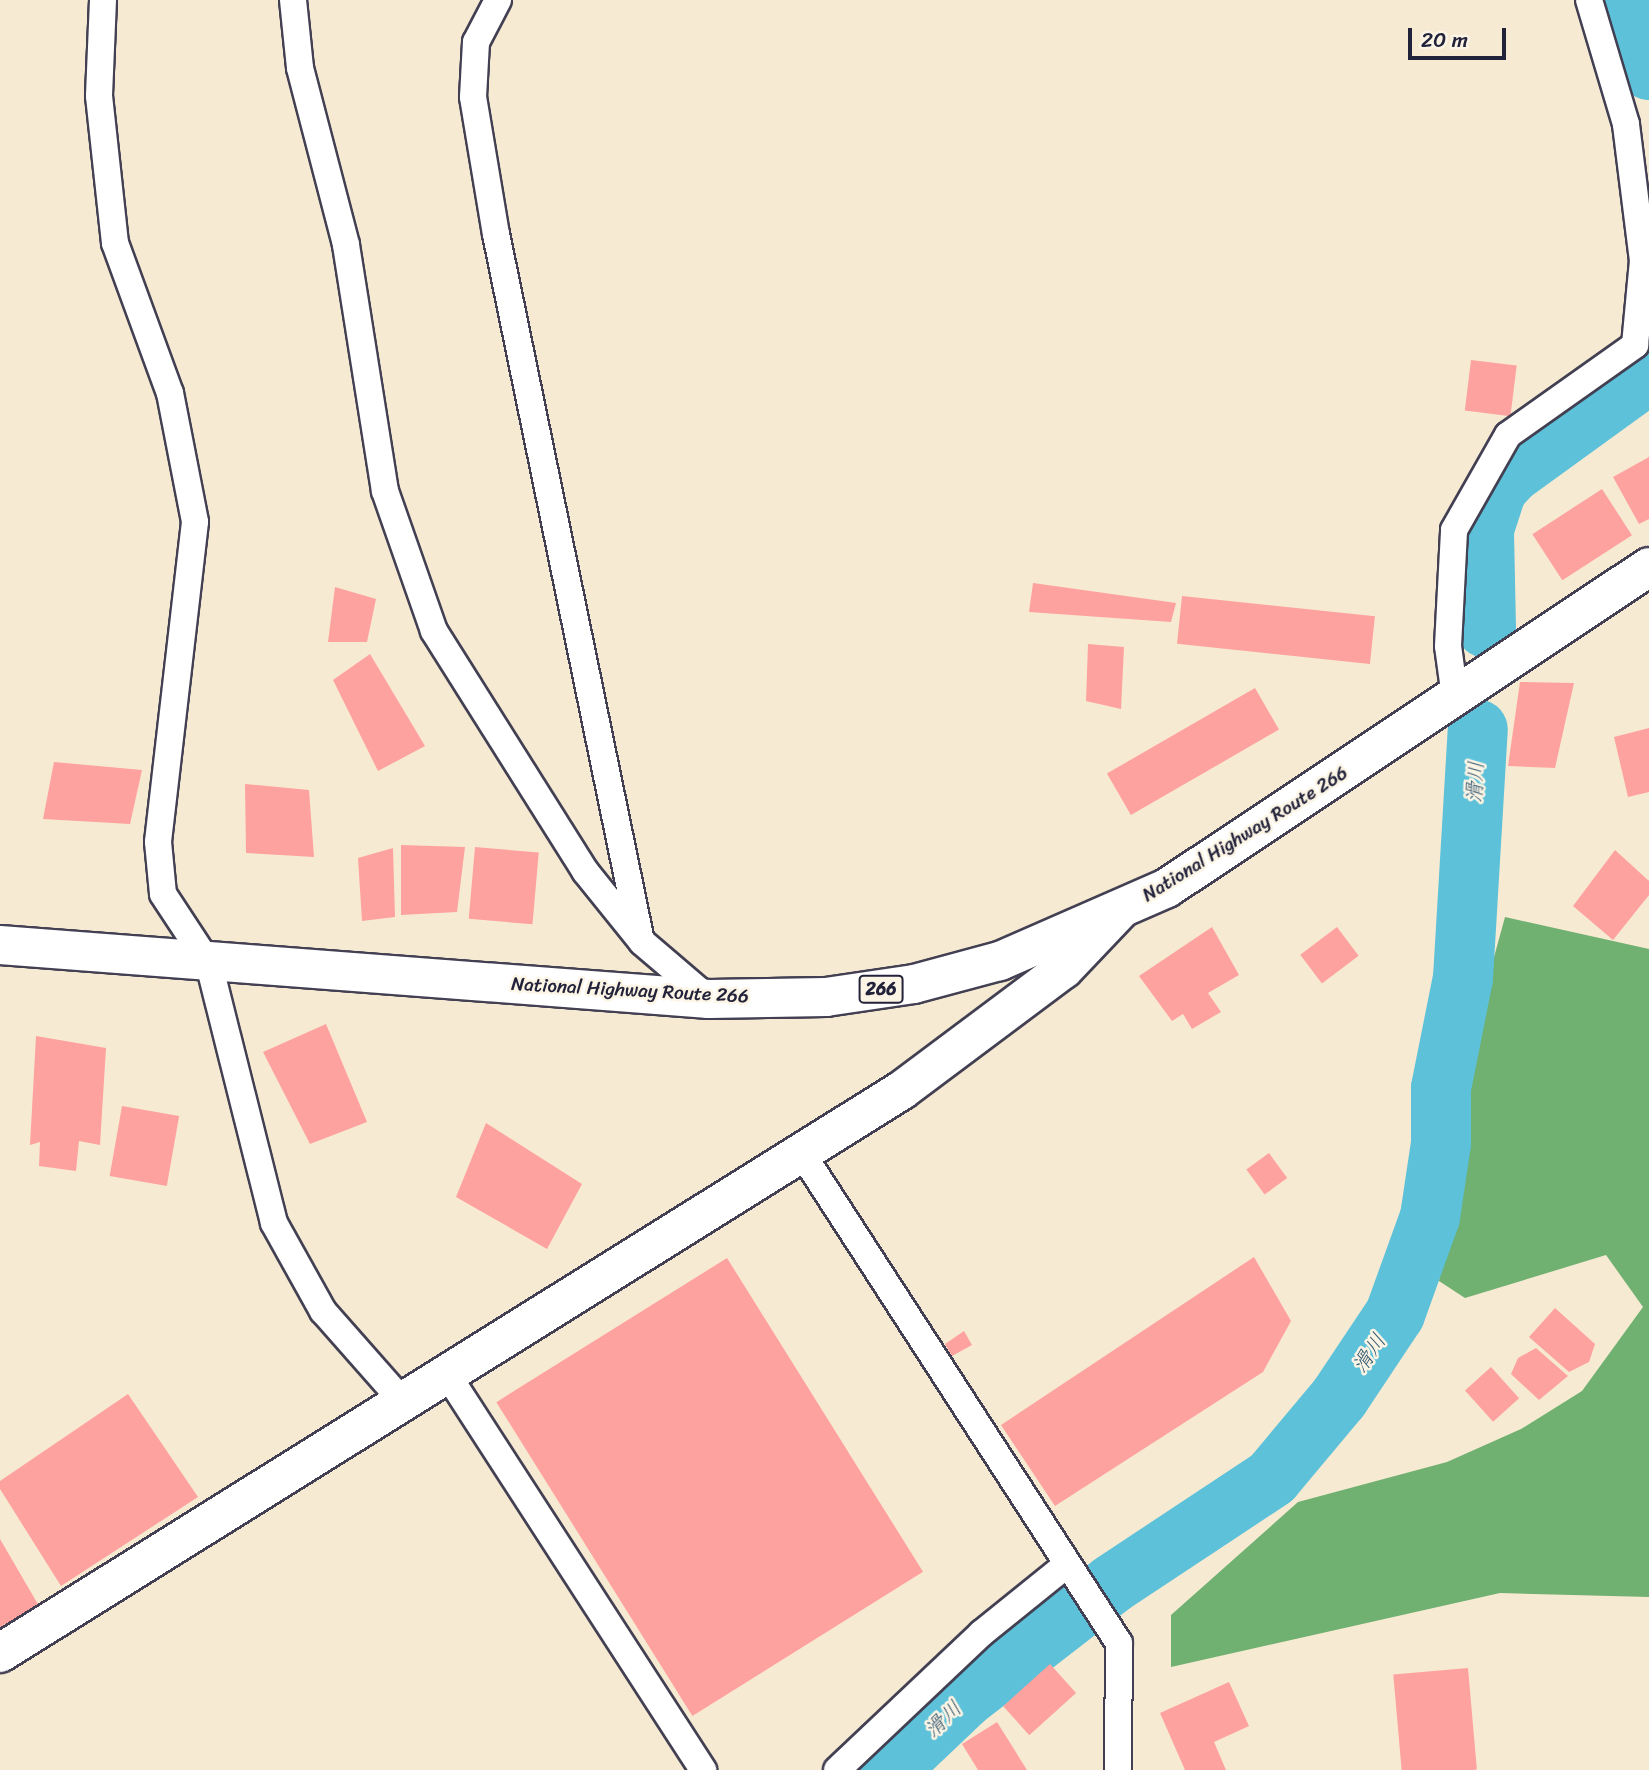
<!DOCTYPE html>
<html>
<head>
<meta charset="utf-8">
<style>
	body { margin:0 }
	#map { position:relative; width:1649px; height:1770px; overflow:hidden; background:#f7ead3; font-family:Sriracha,"Klee One",sans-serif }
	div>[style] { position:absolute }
	.forest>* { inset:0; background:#70b071 }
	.river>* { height:60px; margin:-30px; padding:0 30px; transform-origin:30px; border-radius:30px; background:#5cc1d9 }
	.building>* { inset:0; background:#fea29f; transform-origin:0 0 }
	.roads { filter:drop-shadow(2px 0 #424052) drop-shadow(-2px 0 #424052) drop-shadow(0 2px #424052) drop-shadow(0 -2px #424052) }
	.street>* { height:26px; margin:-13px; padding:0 13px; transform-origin:13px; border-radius:13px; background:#fff }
	.secondary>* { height:38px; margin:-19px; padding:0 19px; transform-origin:19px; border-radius:19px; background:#fff }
	.highway>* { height:38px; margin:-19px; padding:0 19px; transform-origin:19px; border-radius:19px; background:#fff }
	span { translate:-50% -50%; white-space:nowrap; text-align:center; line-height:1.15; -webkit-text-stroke:5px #fcf5e5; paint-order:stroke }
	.shield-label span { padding:2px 5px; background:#fcf5e5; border:2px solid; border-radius:5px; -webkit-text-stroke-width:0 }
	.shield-label { font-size:18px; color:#22223b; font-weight:700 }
	.street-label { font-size:19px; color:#22223b }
	.water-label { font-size:21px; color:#365a72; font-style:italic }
	.scale { position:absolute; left:1408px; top:28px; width:98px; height:32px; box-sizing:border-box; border:4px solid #22223b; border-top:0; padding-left:9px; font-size:21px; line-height:24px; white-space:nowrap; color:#22223b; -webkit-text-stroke:5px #fcf5e5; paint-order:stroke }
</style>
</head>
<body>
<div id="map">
	<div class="forest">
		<div style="clip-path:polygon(1505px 917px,1649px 949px,1649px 1597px,1500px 1593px,1171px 1667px,1171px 1615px,1298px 1502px,1447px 1462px,1521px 1429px,1582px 1391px,1643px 1307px,1606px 1255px,1465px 1298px,1439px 1281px,1485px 990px)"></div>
	</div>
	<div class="river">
		<div style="left:1625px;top:0;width:74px;rotate:71.1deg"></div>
		<div style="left:1486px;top:628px;width:99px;rotate:-91.2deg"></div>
		<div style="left:1484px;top:529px;width:42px;rotate:-72deg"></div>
		<div style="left:1497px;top:489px;width:22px;rotate:-47deg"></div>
		<div style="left:1512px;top:473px;width:169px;rotate:-35.9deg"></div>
		<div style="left:889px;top:1770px;width:106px;rotate:-43.5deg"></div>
		<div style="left:966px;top:1697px;width:185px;rotate:-37.7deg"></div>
		<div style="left:1112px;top:1584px;width:192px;rotate:-33.5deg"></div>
		<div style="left:1272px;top:1478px;width:104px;rotate:-50.1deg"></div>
		<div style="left:1339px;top:1398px;width:101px;rotate:-56.3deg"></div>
		<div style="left:1395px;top:1314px;width:103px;rotate:-70.2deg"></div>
		<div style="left:1430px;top:1217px;width:75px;rotate:-81.5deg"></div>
		<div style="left:1441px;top:1143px;width:55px;rotate:-90deg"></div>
		<div style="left:1441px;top:1088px;width:112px;rotate:-78.7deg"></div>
		<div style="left:1463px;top:978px;width:249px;rotate:-86.6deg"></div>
	</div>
	<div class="building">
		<div style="left:1471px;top:360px;width:46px;height:51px;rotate:7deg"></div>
		<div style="clip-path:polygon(1649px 457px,1649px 519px,1639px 524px,1613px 477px)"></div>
		<div style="left:1602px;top:489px;width:55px;height:83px;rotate:57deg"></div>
		<div style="clip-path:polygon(1033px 583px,1176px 603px,1171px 622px,1029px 612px)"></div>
		<div style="clip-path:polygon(335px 587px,376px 599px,367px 642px,328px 642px)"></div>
		<div style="left:1182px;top:596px;width:194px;height:48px;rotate:6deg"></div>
		<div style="clip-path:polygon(1088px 644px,1124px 647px,1121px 709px,1086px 701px)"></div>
		<div style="clip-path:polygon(370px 654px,425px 746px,378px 771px,333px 680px)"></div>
		<div style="clip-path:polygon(1520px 682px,1574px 683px,1555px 768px,1508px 766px)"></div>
		<div style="left:1255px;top:688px;width:48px;height:171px;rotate:60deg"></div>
		<div style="clip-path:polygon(1649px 728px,1649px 792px,1628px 797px,1614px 737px)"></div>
		<div style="clip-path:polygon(54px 762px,142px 770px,130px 824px,43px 819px)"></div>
		<div style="clip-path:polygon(245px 784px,309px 790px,314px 857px,246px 853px)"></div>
		<div style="clip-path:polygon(401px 845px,465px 847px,457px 912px,401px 915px)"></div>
		<div style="left:475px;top:847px;width:64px;height:72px;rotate:5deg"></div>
		<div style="clip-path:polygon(393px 848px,395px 917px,362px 921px,358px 858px)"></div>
		<div style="clip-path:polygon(1615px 850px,1649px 881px,1649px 895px,1613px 940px,1573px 906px)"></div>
		<div style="clip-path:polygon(1212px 927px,1239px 975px,1208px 993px,1221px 1012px,1192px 1029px,1183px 1014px,1172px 1021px,1139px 976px)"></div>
		<div style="left:1337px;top:927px;width:36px;height:46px;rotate:53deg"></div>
		<div style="clip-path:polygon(326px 1024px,367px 1122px,310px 1144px,263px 1052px)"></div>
		<div style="clip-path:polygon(36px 1036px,106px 1048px,100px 1145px,79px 1141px,76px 1171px,39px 1166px,40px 1142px,30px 1145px)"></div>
		<div style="left:122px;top:1106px;width:58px;height:71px;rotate:10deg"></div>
		<div style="clip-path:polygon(486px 1123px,582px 1184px,547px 1249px,456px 1197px)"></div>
		<div style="left:1269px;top:1153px;width:31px;height:28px;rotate:54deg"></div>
		<div style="clip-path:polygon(1254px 1257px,1291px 1321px,1263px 1372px,1055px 1506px,1001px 1425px)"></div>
		<div style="left:727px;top:1258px;width:370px;height:272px;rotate:58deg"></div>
		<div style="clip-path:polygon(1555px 1308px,1595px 1344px,1589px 1362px,1569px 1372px,1529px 1337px)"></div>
		<div style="clip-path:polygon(964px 1331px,972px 1345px,952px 1356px,945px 1344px)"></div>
		<div style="clip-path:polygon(1536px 1348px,1568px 1376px,1539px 1400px,1511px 1374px,1518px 1358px)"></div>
		<div style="left:1491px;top:1367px;width:42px;height:35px;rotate:48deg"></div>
		<div style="clip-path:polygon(128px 1394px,198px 1497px,61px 1586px,0 1489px,0 1481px)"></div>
		<div style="clip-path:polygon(0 1539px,39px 1606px,0 1627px)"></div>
		<div style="left:1050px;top:1664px;width:39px;height:63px;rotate:48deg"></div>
		<div style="left:1468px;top:1668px;width:102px;height:75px;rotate:85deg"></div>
		<div style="clip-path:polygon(1229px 1682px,1249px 1726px,1214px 1742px,1226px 1770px,1185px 1770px,1160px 1713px)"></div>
		<div style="clip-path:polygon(997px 1722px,1027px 1770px,978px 1770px,962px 1744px)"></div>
	</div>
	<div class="roads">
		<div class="street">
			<div style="left:103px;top:0;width:96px;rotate:92.4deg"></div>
			<div style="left:99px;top:96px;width:148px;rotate:83.8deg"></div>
			<div style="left:115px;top:243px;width:160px;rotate:69.9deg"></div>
			<div style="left:170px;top:393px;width:131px;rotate:79deg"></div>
			<div style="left:195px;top:522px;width:322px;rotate:96.6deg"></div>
			<div style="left:158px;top:842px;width:52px;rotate:84.5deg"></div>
			<div style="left:163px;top:894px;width:84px;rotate:56.7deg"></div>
			<div style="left:209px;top:964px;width:267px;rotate:75.9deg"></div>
			<div style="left:274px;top:1223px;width:101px;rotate:60.9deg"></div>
			<div style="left:323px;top:1311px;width:123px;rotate:48.6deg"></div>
			<div style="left:293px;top:0;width:68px;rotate:84.1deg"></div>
			<div style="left:300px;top:68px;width:183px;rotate:75.4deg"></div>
			<div style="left:346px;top:245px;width:249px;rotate:81deg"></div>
			<div style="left:385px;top:491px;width:148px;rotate:70.7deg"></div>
			<div style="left:434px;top:631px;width:284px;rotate:57.8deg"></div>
			<div style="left:585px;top:871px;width:91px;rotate:51.2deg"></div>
			<div style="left:642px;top:942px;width:88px;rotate:40.4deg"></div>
			<div style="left:498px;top:0;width:47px;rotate:117.6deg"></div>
			<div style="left:476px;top:42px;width:55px;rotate:93.1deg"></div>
			<div style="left:473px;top:97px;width:139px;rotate:80.5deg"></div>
			<div style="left:496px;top:234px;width:718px;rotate:78.42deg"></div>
			<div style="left:1455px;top:697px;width:51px;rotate:-97.8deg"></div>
			<div style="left:1448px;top:646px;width:116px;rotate:-87deg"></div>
			<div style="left:1454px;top:530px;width:109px;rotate:-60.4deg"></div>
			<div style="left:1508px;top:435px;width:156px;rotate:-35.3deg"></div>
			<div style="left:1635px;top:345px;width:84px;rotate:-84.6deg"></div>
			<div style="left:1643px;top:261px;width:138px;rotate:-97.1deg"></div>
			<div style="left:1626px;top:124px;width:129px;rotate:-106.6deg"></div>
			<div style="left:803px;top:1155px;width:581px;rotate:57.08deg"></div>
			<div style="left:1119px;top:1643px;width:127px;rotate:90.5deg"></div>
			<div style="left:447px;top:1374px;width:472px;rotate:57.1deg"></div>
			<div style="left:837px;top:1770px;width:199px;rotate:-43.4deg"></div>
			<div style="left:982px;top:1633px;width:107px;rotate:-38.9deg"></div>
		</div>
		<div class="secondary">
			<div style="left:0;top:1653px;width:1063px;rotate:-31.97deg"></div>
			<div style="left:902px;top:1090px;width:202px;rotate:-36.8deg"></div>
			<div style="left:1064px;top:969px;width:80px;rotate:-46.5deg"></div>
		</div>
		<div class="highway">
			<div style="left:0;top:945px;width:711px;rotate:4.36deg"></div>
			<div style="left:709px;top:999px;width:117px;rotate:-1deg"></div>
			<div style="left:826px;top:997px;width:89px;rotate:-8.4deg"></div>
			<div style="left:914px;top:984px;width:89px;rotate:-15deg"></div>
			<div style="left:1000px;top:961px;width:182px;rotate:-23.6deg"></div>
			<div style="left:1167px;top:888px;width:579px;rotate:-33.66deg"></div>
		</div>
	</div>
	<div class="shield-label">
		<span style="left:881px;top:989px">266</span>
	</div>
	<div class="street-label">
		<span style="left:1245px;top:834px;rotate:-32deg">National Highway Route 266</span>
		<span style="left:630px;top:990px;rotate:3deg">National Highway Route 266</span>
	</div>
	<div class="water-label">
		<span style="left:1475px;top:782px;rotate:-87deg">滑川</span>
		<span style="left:1369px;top:1353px;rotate:-56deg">滑川</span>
		<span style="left:943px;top:1719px;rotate:-44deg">滑川</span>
	</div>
	<div class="scale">20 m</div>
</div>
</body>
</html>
